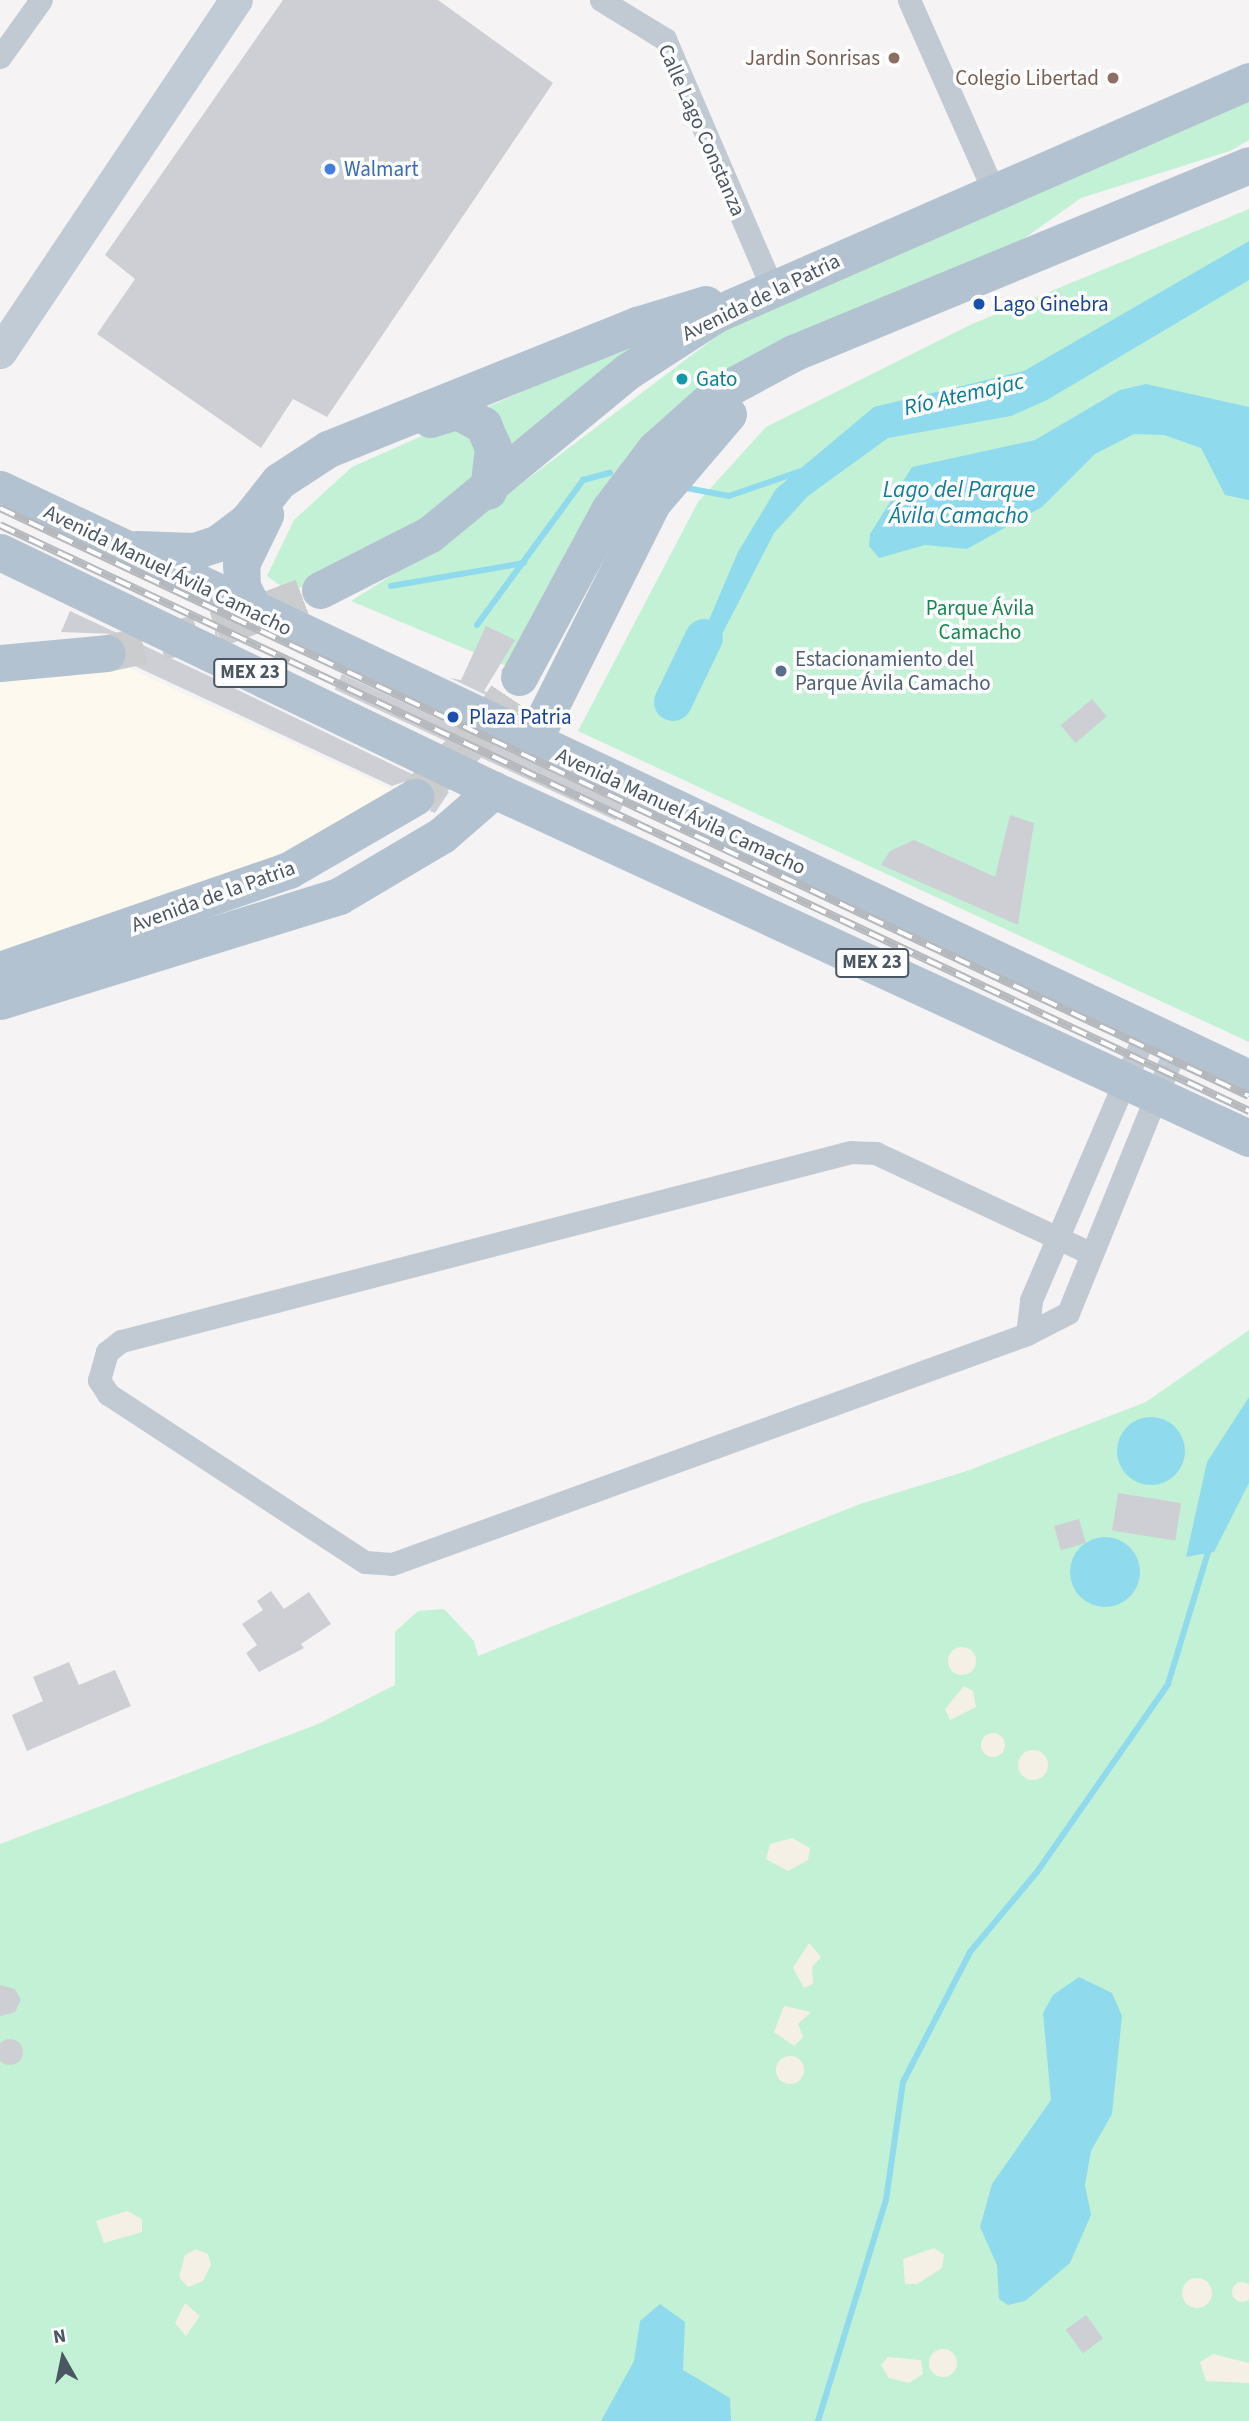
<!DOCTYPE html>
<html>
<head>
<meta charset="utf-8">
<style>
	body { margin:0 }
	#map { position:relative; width:1249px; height:2421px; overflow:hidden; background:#f5f3f3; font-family:"Source Sans 3",sans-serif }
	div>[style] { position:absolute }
	.commercial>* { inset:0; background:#fdf9ef }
	.green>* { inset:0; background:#c3f1d5 }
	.sand>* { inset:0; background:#f5f0e5 }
	.round { border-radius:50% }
	.water>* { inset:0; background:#90daee }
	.stream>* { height:6px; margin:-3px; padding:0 3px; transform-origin:3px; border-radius:3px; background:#90daee }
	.river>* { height:38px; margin:-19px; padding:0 19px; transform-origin:19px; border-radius:19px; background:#90daee }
	.building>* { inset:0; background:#cdcfd5; transform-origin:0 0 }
	.primary-tunnel>* { height:37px; margin-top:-18.5px; transform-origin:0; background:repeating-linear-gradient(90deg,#caccce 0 37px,transparent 0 55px) }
	.street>* { height:23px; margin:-11.5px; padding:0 11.5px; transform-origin:11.5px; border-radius:11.5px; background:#c1cad2 }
	.secondary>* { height:33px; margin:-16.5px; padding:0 16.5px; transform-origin:16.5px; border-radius:16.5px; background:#c1cbd6 }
	.primary>* { height:37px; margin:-18.5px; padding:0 18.5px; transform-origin:18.5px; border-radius:18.5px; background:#b3c2d1 }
	.rail>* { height:8px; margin-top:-4px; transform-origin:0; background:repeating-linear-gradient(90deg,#fff 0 16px,#b5b8bd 0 32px); box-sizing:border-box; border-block:2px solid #b5b8bd }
	.dots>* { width:19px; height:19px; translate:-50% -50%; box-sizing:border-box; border:4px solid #fff; border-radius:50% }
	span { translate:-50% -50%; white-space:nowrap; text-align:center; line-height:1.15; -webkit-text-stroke:7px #fff; paint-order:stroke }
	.shield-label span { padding:2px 5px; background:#fff; border:2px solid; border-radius:5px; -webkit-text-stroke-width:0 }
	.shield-label { font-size:19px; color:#4a5661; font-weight:700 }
	.education-label { font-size:21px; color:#785e54 }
	.right { translate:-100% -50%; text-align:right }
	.street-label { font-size:21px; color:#4a5661 }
	.shop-label { font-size:21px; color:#366cbe }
	.left { translate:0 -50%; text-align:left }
	.transit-label { font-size:21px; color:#164399 }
	.culture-label { font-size:21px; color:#0d838f }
	.park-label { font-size:21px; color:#17864f }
	.service-label { font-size:21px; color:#4e5e75 }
	.water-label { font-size:23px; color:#0c7c9b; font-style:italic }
	.north { position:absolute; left:28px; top:2323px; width:70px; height:70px; -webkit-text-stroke:5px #fff; paint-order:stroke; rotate:351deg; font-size:19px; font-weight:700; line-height:28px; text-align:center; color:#4a5661 }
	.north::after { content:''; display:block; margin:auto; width:24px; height:32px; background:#4a5661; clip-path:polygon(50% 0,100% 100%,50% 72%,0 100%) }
</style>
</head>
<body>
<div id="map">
	<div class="commercial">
		<div style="clip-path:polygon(120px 664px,395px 791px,252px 868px,165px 893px,0 966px,0 682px)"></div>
	</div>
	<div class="green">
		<div style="clip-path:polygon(1249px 99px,1249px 140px,1230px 151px,1081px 198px,988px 264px,748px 362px,511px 668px,351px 601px,440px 545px,733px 324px)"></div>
		<div style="clip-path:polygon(1249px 209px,1249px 1042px,578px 731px,698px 502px,766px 427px,970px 325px)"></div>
		<div style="clip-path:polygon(691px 317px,451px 503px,334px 574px,289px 592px,267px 576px,294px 520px,352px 467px)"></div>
		<div style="clip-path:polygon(1249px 1330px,1249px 2421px,0 2421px,0 1844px,318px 1724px,395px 1685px,395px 1632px,418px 1611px,444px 1609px,474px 1641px,478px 1656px,860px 1504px,967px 1471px,1146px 1402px)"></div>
	</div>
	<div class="sand">
		<div class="round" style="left:948px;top:1647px;width:28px;height:28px"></div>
		<div style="clip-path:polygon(964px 1686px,973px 1691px,976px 1707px,950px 1720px,945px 1709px)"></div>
		<div class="round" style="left:981px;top:1733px;width:24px;height:24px"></div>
		<div class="round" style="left:1018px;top:1750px;width:30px;height:30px"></div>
		<div style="clip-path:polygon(792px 1838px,810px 1848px,808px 1860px,788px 1871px,766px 1859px,770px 1844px)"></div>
		<div style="clip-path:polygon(809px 1943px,821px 1957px,812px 1967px,813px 1984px,804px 1988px,793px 1968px)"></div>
		<div style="clip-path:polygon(784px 2006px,811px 2012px,798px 2024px,803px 2037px,794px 2046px,774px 2032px)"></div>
		<div class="round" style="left:776px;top:2056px;width:28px;height:28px"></div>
		<div style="clip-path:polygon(127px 2211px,142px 2219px,142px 2232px,104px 2243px,96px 2221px)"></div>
		<div style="clip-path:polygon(934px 2248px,944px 2255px,942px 2268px,917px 2284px,905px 2284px,903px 2259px)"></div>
		<div style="clip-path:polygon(196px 2249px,208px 2254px,211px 2265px,203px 2281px,188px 2287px,179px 2277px,185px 2255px)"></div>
		<div class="round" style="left:1182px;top:2278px;width:30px;height:30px"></div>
		<div class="round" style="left:1232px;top:2282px;width:20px;height:20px"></div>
		<div style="clip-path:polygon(185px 2303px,200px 2316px,186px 2336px,175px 2323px)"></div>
		<div class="round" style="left:929px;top:2349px;width:28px;height:28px"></div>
		<div style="clip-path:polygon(1213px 2354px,1249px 2363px,1249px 2383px,1206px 2381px,1200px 2362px)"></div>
		<div style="clip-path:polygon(888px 2357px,921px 2360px,923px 2374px,909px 2383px,889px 2378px,881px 2365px)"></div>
	</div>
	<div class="water">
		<div style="clip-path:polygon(1249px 241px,1249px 280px,1047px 400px,1011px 416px,888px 438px,808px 496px,774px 533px,697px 683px,682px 683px,738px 552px,776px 489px,874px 407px,1024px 371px)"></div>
		<div style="clip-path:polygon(1146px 384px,1249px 407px,1249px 500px,1225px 495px,1201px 448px,1164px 435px,1134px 434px,1095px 454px,1042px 507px,967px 549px,925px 545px,879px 558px,869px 546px,870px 534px,912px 467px,1035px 440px,1120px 390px)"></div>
		<div style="clip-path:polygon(1249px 1397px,1249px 1483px,1214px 1552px,1186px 1557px,1207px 1462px)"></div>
		<div class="round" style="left:1117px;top:1417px;width:68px;height:68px"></div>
		<div class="round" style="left:1070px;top:1537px;width:70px;height:70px"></div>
		<div style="clip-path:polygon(1079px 1977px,1112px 1993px,1122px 2016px,1112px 2114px,1091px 2151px,1085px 2185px,1091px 2215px,1070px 2263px,1025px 2301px,1008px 2305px,999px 2299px,997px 2265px,980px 2227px,992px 2184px,1051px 2100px,1043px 2013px,1053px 1995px)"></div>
		<div style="clip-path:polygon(660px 2304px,685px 2322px,683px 2370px,730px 2398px,731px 2421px,601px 2421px,634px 2361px,640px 2321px)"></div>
	</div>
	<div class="stream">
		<div style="left:681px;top:487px;width:49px;rotate:10.6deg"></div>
		<div style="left:729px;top:496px;width:76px;rotate:-19.1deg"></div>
		<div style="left:391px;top:586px;width:135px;rotate:-9.8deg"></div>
		<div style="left:477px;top:625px;width:180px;rotate:-53.8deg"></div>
		<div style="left:583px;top:480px;width:28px;rotate:-15deg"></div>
		<div style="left:818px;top:2421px;width:231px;rotate:-72.9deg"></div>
		<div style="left:886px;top:2200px;width:119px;rotate:-81.8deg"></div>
		<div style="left:903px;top:2082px;width:146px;rotate:-62.7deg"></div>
		<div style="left:970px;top:1952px;width:104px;rotate:-50.1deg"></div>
		<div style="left:1037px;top:1872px;width:229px;rotate:-55.1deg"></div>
		<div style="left:1168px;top:1684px;width:141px;rotate:-73.1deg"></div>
	</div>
	<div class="river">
		<div style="left:673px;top:702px;width:71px;rotate:-64.2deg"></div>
	</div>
	<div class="building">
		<div style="clip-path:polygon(283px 0,438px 0,553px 83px,327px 417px,293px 399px,261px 448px,97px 334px,135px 279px,105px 255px)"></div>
		<div style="clip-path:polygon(70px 611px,209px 676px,418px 777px,392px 786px,126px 662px,128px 650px,115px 634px,61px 632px)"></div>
		<div style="clip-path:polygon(486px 626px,515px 640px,484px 691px,524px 713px,450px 678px,461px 680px)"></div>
		<div style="left:342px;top:674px;width:310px;height:17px;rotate:25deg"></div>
		<div style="left:1092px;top:699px;width:23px;height:41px;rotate:50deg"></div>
		<div style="clip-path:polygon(429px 782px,449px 792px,435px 813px,430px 811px,436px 796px)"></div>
		<div style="clip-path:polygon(1010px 815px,1034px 823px,1018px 925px,881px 865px,890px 851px,914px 840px,995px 877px)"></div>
		<div style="left:1118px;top:1493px;width:64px;height:38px;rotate:9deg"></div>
		<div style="left:1079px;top:1519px;width:25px;height:26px;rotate:74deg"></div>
		<div style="clip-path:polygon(271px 1591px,284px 1609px,309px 1592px,331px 1624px,301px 1644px,304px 1648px,259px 1672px,246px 1653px,257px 1645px,242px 1624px,263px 1610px,257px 1601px)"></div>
		<div style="clip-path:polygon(69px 1662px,79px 1685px,115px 1670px,131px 1706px,27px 1751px,12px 1715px,43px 1701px,33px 1677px)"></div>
		<div style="clip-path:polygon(0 1985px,15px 1989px,21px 2000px,15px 2012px,0 2016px)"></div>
		<div class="round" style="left:-3px;top:2039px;width:26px;height:26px"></div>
		<div style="left:1086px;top:2315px;width:29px;height:25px;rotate:54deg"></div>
	</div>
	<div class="primary-tunnel">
		<div style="left:107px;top:653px;width:112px;rotate:-12.4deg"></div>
		<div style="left:216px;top:629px;width:111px;rotate:-20.6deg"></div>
		<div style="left:415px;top:797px;width:100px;rotate:-45deg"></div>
		<div style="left:486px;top:726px;width:59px;rotate:-56deg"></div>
	</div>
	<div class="street">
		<div style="left:601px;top:0;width:75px;rotate:31.4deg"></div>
		<div style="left:665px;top:39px;width:271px;rotate:66.7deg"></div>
		<div style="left:909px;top:0;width:210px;rotate:66.1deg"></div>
		<div style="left:0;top:57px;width:70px;rotate:-54.3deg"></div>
		<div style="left:1090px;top:1253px;width:236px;rotate:-155deg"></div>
		<div style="left:876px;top:1153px;width:25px;rotate:-178deg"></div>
		<div style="left:851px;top:1152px;width:754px;rotate:165.48deg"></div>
		<div style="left:121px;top:1341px;width:18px;rotate:142deg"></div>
		<div style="left:107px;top:1352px;width:29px;rotate:106deg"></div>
		<div style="left:99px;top:1380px;width:17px;rotate:57deg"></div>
		<div style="left:108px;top:1394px;width:307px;rotate:33.2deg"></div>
		<div style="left:365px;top:1562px;width:27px;rotate:4deg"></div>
		<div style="left:392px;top:1564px;width:675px;rotate:-19.91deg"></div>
		<div style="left:1027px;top:1334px;width:46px;rotate:-27.1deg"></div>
		<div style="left:1068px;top:1313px;width:290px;rotate:-67.9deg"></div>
		<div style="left:1027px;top:1334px;width:34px;rotate:-83deg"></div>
		<div style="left:1031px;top:1300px;width:294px;rotate:-66.8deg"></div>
	</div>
	<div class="secondary">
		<div style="left:0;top:352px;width:424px;rotate:-56.2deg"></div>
	</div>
	<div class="primary">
		<div style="left:430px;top:419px;width:28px;rotate:-17deg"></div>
		<div style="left:457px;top:411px;width:30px;rotate:28deg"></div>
		<div style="left:483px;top:425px;width:24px;rotate:66deg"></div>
		<div style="left:493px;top:447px;width:44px;rotate:96.5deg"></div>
		<div style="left:0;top:489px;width:1381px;rotate:25.25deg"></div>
		<div style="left:137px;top:549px;width:57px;rotate:2deg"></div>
		<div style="left:194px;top:551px;width:25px;rotate:-18deg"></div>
		<div style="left:218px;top:543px;width:38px;rotate:-37deg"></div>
		<div style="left:248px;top:520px;width:50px;rotate:-51.5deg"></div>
		<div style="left:279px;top:481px;width:59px;rotate:-33.1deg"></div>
		<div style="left:328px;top:449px;width:333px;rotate:-21.9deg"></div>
		<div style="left:637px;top:325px;width:72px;rotate:-16.9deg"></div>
		<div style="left:0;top:552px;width:548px;rotate:25.72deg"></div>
		<div style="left:494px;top:790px;width:831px;rotate:24.75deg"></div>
		<div style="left:320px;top:590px;width:123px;rotate:-27deg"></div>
		<div style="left:430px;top:534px;width:256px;rotate:-39.5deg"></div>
		<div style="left:628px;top:371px;width:105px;rotate:-32.9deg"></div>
		<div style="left:716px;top:314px;width:582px;rotate:-23.61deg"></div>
		<div style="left:255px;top:612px;width:28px;rotate:-117deg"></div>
		<div style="left:242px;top:587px;width:23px;rotate:-92deg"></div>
		<div style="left:241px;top:564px;width:55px;rotate:-63.9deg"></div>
		<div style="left:0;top:663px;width:107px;rotate:-5.3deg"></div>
		<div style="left:519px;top:677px;width:190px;rotate:-61.7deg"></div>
		<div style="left:609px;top:510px;width:76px;rotate:-53deg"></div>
		<div style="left:655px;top:449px;width:83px;rotate:-41.6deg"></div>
		<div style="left:717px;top:394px;width:86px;rotate:-28.3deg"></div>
		<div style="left:793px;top:353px;width:493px;rotate:-22.4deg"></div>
		<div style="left:533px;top:741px;width:266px;rotate:-63.4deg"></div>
		<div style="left:652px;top:503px;width:117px;rotate:-49.5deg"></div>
		<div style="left:0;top:970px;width:306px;rotate:-19.1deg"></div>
		<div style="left:289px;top:870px;width:146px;rotate:-30.1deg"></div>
		<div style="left:0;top:1001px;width:355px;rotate:-17.2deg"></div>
		<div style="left:339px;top:896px;width:120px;rotate:-30.6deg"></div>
		<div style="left:442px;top:835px;width:69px;rotate:-40.9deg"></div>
	</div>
	<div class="rail">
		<div style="left:0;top:508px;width:1380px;rotate:25.21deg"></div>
		<div style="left:0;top:525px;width:1380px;rotate:25.13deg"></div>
	</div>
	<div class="dots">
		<div style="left:894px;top:58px;background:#8d6e63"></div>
		<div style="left:1113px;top:78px;background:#8d6e63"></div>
		<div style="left:330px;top:169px;background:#3f7fe0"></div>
		<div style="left:979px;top:304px;background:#1a4fb4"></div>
		<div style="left:682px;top:379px;background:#0f9aa8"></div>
		<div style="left:781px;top:671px;background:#5c6f8a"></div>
		<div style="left:453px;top:717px;background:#1a4fb4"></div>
	</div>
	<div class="shield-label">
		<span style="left:250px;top:673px">MEX 23</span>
		<span style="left:872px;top:963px">MEX 23</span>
	</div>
	<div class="education-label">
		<span class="right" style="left:880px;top:58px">Jardin Sonrisas</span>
		<span class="right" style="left:1099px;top:78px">Colegio Libertad</span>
	</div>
	<div class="street-label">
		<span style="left:702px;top:130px;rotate:66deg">Calle Lago Constanza</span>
		<span style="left:761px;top:297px;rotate:-26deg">Avenida de la Patria</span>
		<span style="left:168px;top:570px;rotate:26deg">Avenida Manuel Ávila Camacho</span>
		<span style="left:681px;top:811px;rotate:25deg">Avenida Manuel Ávila Camacho</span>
		<span style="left:213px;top:896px;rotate:-20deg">Avenida de la Patria</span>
	</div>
	<div class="shop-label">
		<span class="left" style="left:344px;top:169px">Walmart</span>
	</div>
	<div class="transit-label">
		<span class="left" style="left:993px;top:304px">Lago Ginebra</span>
		<span class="left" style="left:469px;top:717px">Plaza Patria</span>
	</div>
	<div class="culture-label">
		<span class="left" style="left:696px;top:379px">Gato</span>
	</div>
	<div class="park-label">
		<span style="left:980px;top:620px">Parque Ávila<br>Camacho</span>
	</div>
	<div class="service-label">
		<span class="left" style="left:795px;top:671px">Estacionamiento del<br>Parque Ávila Camacho</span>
	</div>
	<div class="water-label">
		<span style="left:964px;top:395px;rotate:-13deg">Río Atemajac</span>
		<span style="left:959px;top:503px">Lago del Parque<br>Ávila Camacho</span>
	</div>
	<div class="north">N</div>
</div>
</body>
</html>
